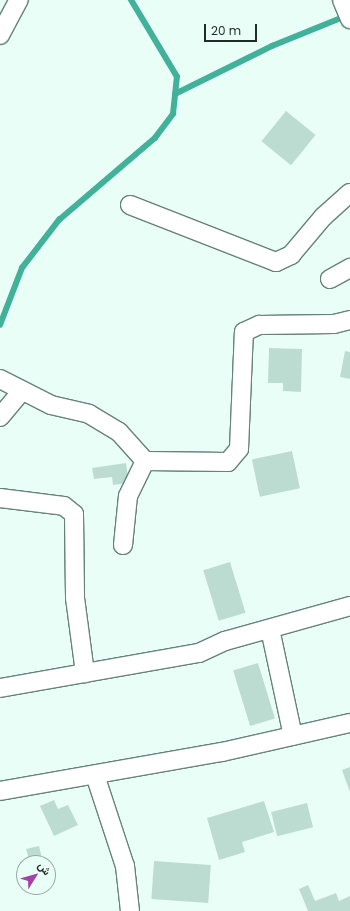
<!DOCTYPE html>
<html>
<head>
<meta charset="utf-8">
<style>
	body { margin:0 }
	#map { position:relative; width:350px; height:911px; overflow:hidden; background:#eafef8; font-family:Poppins,Vazirmatn,sans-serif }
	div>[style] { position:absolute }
	.stream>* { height:5.5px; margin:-2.75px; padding:0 2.75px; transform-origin:2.75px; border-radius:2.75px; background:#41b299 }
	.building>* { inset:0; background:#bcdcd2; transform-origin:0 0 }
	.roads { filter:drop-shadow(1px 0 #65837a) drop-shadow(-1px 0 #65837a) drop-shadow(0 1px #65837a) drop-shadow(0 -1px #65837a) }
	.minor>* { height:18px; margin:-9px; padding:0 9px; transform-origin:9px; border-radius:9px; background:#fff }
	span { translate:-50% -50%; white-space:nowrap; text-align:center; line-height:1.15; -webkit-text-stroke:4px #eafef8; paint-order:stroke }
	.north { position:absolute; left:16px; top:855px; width:40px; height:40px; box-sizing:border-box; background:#eafef8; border:1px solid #99aaa5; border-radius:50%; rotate:53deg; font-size:11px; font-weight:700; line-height:16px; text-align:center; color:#1f2c28 }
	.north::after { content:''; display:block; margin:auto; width:14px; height:18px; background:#a343aa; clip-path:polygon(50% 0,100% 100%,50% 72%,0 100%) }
	.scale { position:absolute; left:204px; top:24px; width:53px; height:18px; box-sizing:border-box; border:2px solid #1f2c28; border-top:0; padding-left:5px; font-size:12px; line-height:14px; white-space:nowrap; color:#1f2c28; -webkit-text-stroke:3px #eafef8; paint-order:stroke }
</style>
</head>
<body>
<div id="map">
	<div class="stream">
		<div style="left:175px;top:94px;width:108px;rotate:-26.3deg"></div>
		<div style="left:272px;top:46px;width:80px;rotate:-22.1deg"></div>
		<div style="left:0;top:325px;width:61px;rotate:-68.9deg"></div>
		<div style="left:22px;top:268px;width:61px;rotate:-52.4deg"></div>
		<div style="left:59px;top:220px;width:126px;rotate:-40.5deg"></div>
		<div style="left:155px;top:138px;width:30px;rotate:-53deg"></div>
		<div style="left:173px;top:114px;width:37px;rotate:-84deg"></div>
		<div style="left:177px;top:77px;width:90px;rotate:-120.9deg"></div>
	</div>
	<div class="building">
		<div style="left:286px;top:111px;width:38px;height:39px;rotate:39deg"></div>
		<div style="clip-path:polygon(269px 348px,302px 349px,301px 392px,283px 391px,283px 383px,268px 383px)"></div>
		<div style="clip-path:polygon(345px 351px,350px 352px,350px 379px,340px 377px)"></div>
		<div style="left:292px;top:451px;width:38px;height:41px;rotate:78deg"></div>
		<div style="clip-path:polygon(126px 463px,129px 483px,113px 485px,112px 477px,94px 479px,92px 468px)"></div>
		<div style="left:230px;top:562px;width:53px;height:28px;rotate:73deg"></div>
		<div style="left:258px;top:663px;width:58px;height:26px;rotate:73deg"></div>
		<div style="clip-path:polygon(350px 767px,350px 792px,342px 770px)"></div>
		<div style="clip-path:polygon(54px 800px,58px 809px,68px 805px,78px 825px,54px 836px,40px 806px)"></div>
		<div style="clip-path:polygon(264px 801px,274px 832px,242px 842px,245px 852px,219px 860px,207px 818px)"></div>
		<div style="left:307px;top:803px;width:25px;height:37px;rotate:76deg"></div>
		<div style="clip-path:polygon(39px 846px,43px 863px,30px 863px,26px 849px)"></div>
		<div style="left:154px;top:861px;width:57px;height:38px;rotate:4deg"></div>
		<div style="clip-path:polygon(308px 885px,315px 901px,336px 893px,339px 901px,350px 896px,350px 911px,308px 911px,299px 889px)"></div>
	</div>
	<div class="roads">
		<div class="minor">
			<div style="left:342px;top:0;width:21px;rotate:67deg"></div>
			<div style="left:0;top:35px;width:40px;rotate:-62deg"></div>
			<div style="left:130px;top:205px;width:157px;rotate:21.3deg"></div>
			<div style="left:276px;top:262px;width:17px;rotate:-25deg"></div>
			<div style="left:291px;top:255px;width:50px;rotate:-49.9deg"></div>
			<div style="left:323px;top:217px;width:36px;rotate:-42deg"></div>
			<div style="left:330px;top:279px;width:23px;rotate:-29deg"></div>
			<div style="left:0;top:379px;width:57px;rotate:27deg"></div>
			<div style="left:51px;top:405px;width:39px;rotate:13deg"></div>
			<div style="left:89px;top:414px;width:35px;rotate:31deg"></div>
			<div style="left:119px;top:432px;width:39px;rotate:48deg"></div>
			<div style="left:145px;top:461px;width:83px;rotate:0.7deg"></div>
			<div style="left:228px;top:462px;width:17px;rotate:-50deg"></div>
			<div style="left:239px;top:449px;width:117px;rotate:-87.6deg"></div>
			<div style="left:244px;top:332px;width:17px;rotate:-25deg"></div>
			<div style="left:259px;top:325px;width:75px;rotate:-0.8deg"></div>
			<div style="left:334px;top:324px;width:16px;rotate:-14deg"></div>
			<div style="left:0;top:417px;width:33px;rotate:-50deg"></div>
			<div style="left:0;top:498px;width:64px;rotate:7.1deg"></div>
			<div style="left:64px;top:506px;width:13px;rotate:39deg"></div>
			<div style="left:74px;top:514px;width:84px;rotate:89.3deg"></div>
			<div style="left:75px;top:598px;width:76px;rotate:82.4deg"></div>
			<div style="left:123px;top:545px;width:49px;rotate:-84.2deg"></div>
			<div style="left:128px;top:496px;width:39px;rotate:-64deg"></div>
			<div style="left:270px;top:629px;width:109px;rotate:77.9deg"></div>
			<div style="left:0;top:688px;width:202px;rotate:-10deg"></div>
			<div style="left:199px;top:653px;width:29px;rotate:-25deg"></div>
			<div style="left:225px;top:641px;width:130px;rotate:-15.6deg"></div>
			<div style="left:95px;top:775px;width:96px;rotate:71.8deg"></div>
			<div style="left:125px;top:866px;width:45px;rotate:83.7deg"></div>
			<div style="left:0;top:791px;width:225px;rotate:-10deg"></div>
			<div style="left:222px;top:752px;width:131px;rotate:-12.8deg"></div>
		</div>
	</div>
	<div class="north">ش</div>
	<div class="scale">20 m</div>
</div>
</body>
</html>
